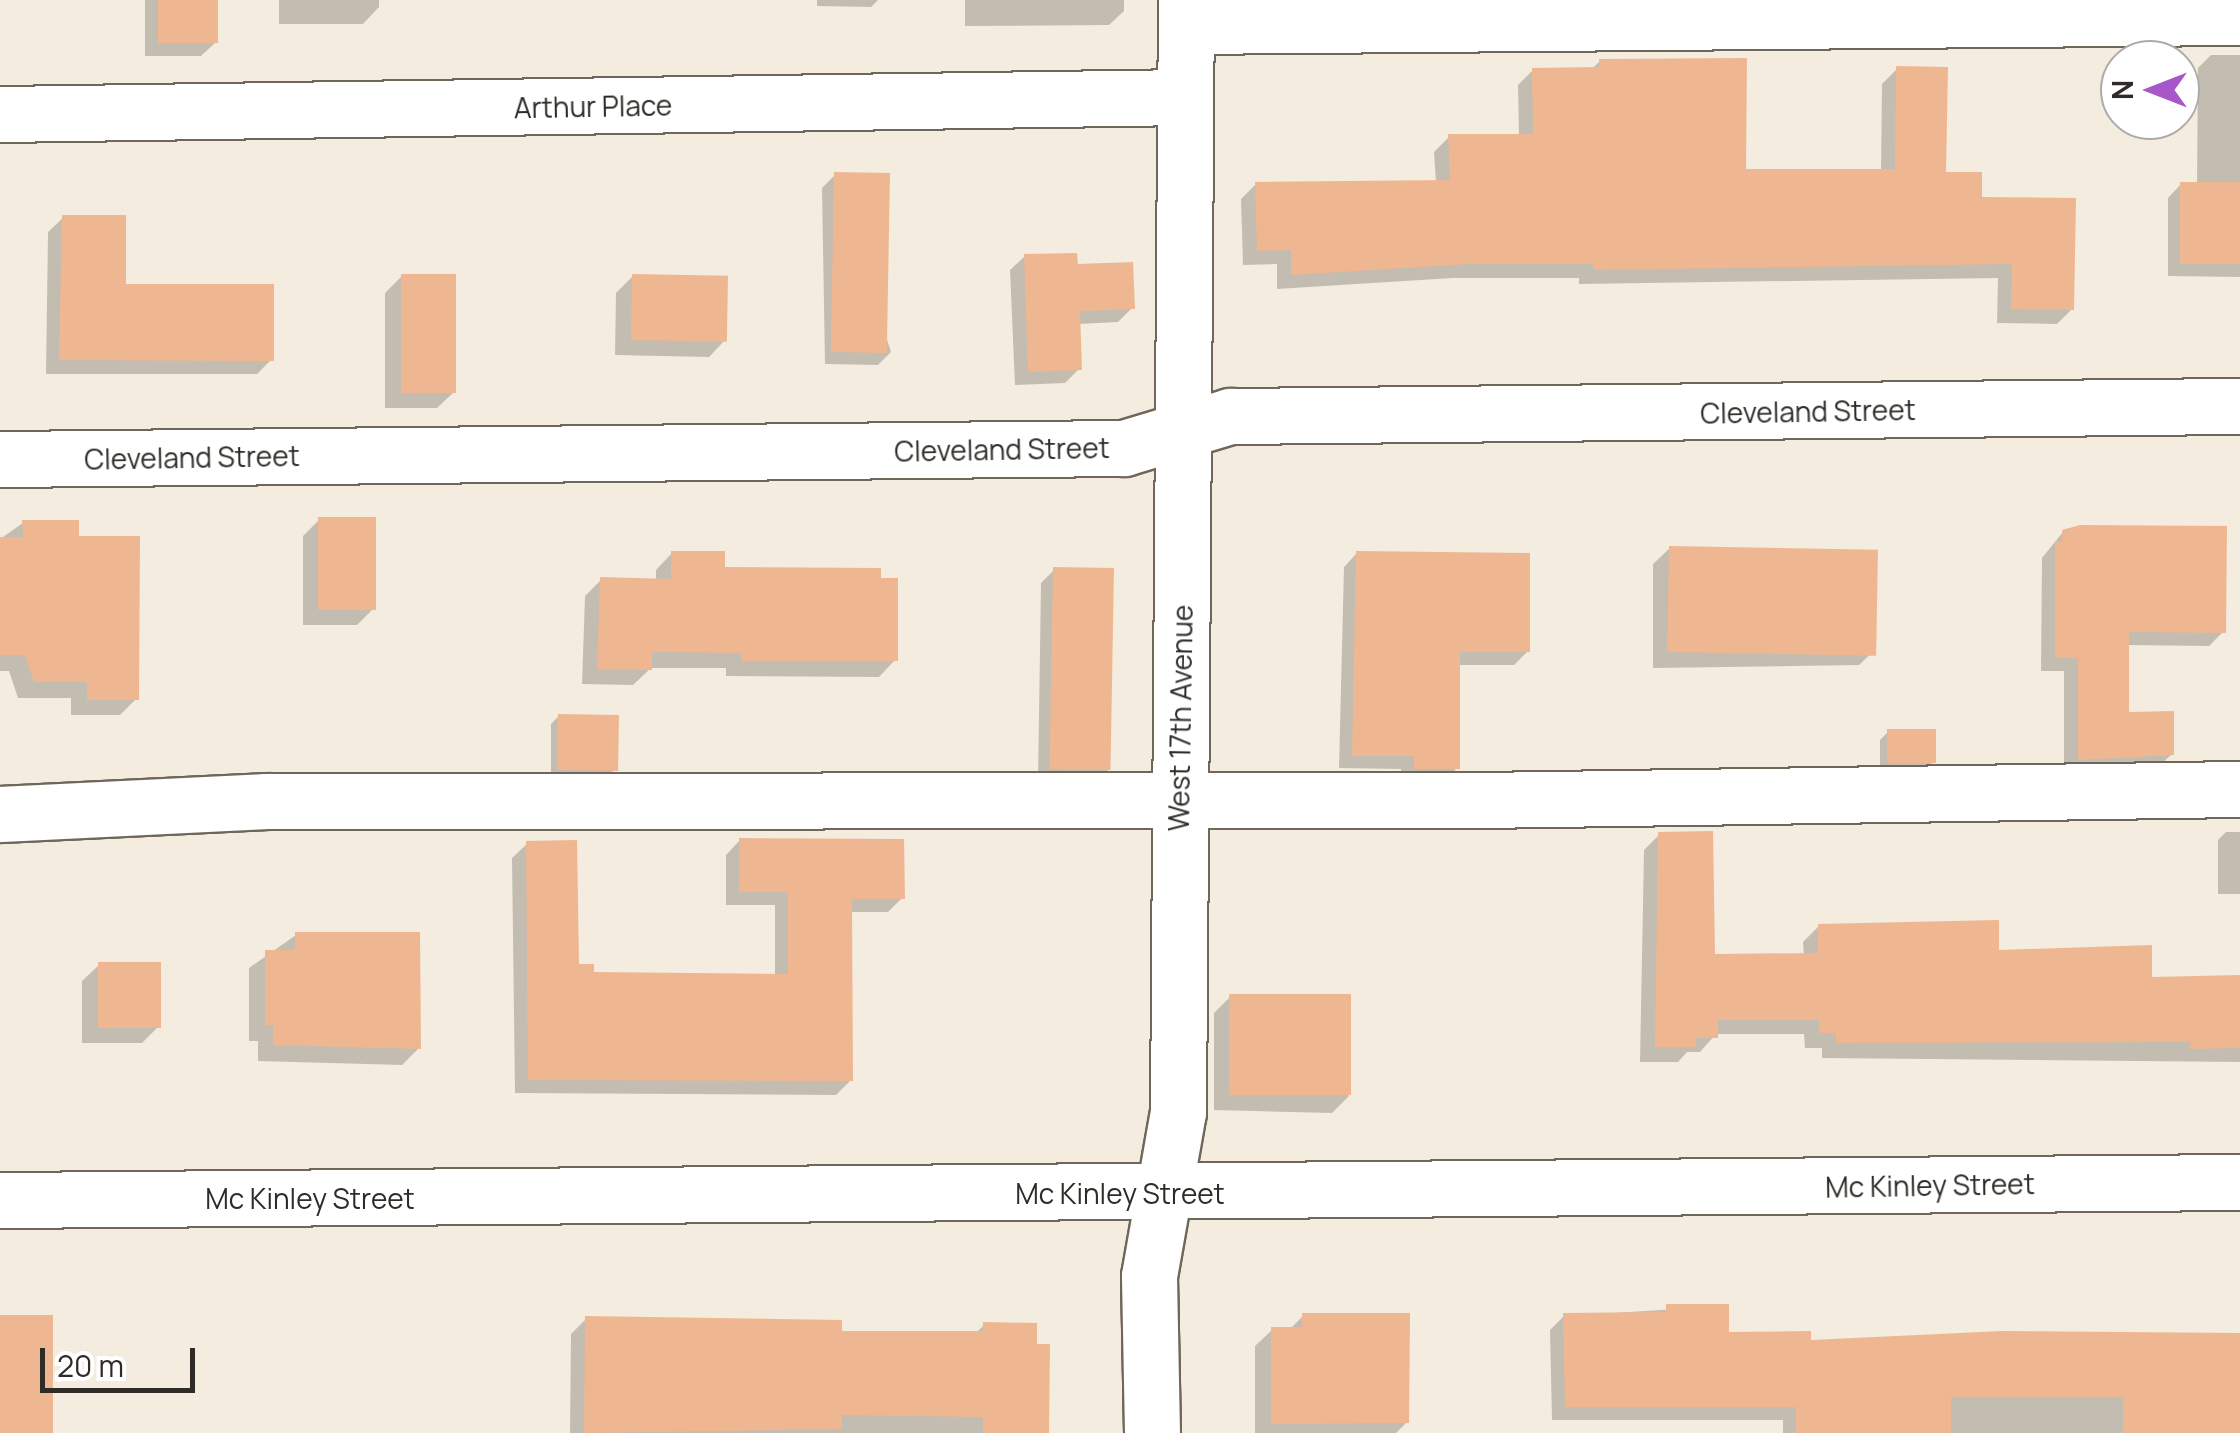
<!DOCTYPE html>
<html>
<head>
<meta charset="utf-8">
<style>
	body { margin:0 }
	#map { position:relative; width:2240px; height:1433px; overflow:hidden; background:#f4ecde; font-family:Manrope,sans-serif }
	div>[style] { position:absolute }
	.shadow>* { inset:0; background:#0003 }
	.building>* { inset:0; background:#eeb792; transform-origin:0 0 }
	.roads { filter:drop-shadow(2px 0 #6f675c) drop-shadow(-2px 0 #6f675c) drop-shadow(0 2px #6f675c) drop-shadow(0 -2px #6f675c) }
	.minor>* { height:55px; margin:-27.5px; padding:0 27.5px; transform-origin:27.5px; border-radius:27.5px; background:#fff }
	span { translate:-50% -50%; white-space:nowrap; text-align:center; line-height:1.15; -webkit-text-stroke:9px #fff; paint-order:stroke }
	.street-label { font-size:28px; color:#2f2c27 }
	.north { position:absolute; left:2100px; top:40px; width:100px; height:100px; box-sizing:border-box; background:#fff; border:2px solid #acaba9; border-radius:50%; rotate:270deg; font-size:28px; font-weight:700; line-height:40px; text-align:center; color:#2f2c27 }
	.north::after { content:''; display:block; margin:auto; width:35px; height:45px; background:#a757c7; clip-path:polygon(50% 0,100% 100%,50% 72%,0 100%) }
	.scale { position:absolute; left:40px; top:1348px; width:155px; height:45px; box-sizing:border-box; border:5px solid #2f2c27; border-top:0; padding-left:12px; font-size:30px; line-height:35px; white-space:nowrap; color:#2f2c27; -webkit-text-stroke:8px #fff; paint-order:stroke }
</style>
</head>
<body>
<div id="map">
	<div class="shadow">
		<div style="clip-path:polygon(145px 0,216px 0,216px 42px,201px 56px,145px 56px)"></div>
		<div style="clip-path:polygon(279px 0,379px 0,379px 7px,363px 24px,279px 24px)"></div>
		<div style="clip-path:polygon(817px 0,878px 0,871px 7px,817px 6px)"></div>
		<div style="clip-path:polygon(965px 0,1124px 0,1124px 11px,1109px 25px,965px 26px)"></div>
		<div style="clip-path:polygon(2211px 55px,2240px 55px,2240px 277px,2168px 276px,2168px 198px,2181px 184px,2197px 184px,2198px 68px)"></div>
		<div style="clip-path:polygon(1600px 61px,1743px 172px,1881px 172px,1882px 84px,1897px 69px,1943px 175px,1980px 200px,2072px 309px,2057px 324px,1997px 323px,1998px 278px,1579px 284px,1579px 278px,1453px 278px,1277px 289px,1277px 264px,1243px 265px,1241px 199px,1256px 184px,1436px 183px,1434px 152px,1449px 137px,1519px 137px,1518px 85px,1533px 70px,1592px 69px)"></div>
		<div style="clip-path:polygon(835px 175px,891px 352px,878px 365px,825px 364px,822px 188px)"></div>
		<div style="clip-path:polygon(63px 218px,123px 286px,271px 360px,257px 374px,46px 374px,48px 232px)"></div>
		<div style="clip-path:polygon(1025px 256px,1075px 266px,1132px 308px,1118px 322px,1078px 324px,1079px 369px,1065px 383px,1015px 385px,1010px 270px)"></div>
		<div style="clip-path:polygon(402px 276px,454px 392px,437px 408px,385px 408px,385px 293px)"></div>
		<div style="clip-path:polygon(633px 276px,725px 340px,709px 357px,615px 355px,616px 293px)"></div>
		<div style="clip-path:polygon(319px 520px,373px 609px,357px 625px,303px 625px,303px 536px)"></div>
		<div style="clip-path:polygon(23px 523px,77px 538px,136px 699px,120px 715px,71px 715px,71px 698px,18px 698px,9px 671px,0 671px,0 539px)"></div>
		<div style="clip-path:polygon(2063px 532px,2223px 632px,2209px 646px,2127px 645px,2127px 715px,2172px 754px,2157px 768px,2064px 773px,2064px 671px,2041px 671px,2042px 558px)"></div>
		<div style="clip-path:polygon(1670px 548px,1876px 649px,1859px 665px,1653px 668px,1653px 564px)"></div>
		<div style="clip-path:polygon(672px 553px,722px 570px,895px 660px,879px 677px,726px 676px,726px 668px,651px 668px,633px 685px,582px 684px,585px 596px,601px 580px,656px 581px,656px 570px)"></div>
		<div style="clip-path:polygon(1357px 553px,1528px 651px,1514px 665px,1457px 665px,1457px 768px,1444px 782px,1401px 782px,1401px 769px,1339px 768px,1344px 567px)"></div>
		<div style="clip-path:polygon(1054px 570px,1110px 768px,1097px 781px,1038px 781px,1041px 583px)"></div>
		<div style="clip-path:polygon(559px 716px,616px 768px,608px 776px,551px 776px,551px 724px)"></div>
		<div style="clip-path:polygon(1888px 732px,1934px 761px,1926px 769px,1880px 770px,1880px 740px)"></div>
		<div style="clip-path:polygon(2226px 832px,2240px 832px,2240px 894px,2218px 894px,2218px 840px)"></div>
		<div style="clip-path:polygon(1659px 835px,1713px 956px,1804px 956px,1803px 942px,1819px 926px,2150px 979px,2240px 978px,2240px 1062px,1822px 1058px,1822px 1048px,1805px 1048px,1804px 1034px,1716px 1034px,1700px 1052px,1687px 1052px,1678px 1062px,1640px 1062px,1644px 850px)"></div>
		<div style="clip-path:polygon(740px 840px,902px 898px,888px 912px,850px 912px,851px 1080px,836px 1095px,515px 1093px,512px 858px,527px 844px,576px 966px,591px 974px,775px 976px,775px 905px,726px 905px,726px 855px)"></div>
		<div style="clip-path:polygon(296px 935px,419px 1048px,402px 1065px,258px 1061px,258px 1041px,249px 1041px,249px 968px)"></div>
		<div style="clip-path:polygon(99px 965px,158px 1027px,142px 1043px,82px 1043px,82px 981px)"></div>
		<div style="clip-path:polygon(1230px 997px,1349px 1096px,1332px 1113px,1214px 1110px,1214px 1013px)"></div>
		<div style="clip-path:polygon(1727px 1306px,1727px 1335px,1808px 1343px,2240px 1334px,2240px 1433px,1783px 1433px,1783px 1420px,1552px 1420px,1550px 1330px,1564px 1316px)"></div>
		<div style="clip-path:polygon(1303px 1316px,1407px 1422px,1396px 1433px,1255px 1433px,1255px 1346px,1272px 1330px,1289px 1330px)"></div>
		<div style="clip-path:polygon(586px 1319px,840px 1333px,976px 1333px,984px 1325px,1047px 1433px,570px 1433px,571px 1334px)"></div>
	</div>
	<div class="building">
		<div style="left:158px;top:0;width:60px;height:43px"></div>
		<div style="clip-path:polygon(1747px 58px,1746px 169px,1895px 169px,1896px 66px,1948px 67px,1946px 172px,1982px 172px,1982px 197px,2076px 198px,2074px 310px,2011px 309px,2012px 264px,1593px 270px,1593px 264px,1469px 264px,1291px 275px,1291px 250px,1257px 251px,1255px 182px,1450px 180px,1448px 134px,1533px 134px,1532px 68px,1599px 67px,1599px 59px)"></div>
		<div style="left:834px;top:172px;width:56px;height:180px;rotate:1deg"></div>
		<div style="left:2180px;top:182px;width:60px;height:82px"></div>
		<div style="clip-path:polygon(62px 215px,126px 215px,126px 284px,274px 284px,274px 361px,59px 360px)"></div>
		<div style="clip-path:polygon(1077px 253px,1078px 264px,1133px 262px,1135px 309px,1080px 311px,1082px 370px,1028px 372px,1024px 254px)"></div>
		<div style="left:401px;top:274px;width:55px;height:119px"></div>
		<div style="left:632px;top:274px;width:96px;height:66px;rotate:1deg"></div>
		<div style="left:318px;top:517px;width:58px;height:93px"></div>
		<div style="clip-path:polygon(22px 520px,79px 520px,79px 536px,140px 536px,139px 700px,87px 700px,87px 682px,34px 682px,25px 655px,0 655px,0 537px,23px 537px)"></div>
		<div style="clip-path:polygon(2080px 525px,2227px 526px,2226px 633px,2129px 632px,2129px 712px,2174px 711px,2174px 755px,2078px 760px,2078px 658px,2055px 658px,2055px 541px,2062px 541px,2062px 530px)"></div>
		<div style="left:1669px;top:546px;width:209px;height:106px;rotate:1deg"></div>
		<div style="clip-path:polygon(671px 551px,725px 551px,725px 567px,881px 568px,881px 578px,898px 578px,898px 661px,741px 661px,741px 653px,652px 652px,652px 670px,597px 669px,600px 577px,671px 579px)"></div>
		<div style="clip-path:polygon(1356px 551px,1530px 553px,1530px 652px,1460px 652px,1460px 769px,1414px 769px,1414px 756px,1352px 756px)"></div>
		<div style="left:1053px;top:567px;width:61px;height:202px;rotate:1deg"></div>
		<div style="left:558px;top:714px;width:61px;height:56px;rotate:1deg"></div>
		<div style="left:1887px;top:729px;width:49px;height:34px"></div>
		<div style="clip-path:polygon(1713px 831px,1715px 954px,1818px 953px,1818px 924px,1999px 920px,1999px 950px,2152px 945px,2152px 977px,2240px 975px,2240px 1048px,2190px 1049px,2190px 1042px,1836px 1043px,1836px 1033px,1819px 1033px,1819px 1020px,1718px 1020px,1718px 1038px,1696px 1038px,1696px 1047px,1655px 1047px,1658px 832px)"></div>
		<div style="clip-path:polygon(739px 838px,904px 839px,905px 899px,852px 899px,853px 1081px,528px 1080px,526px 841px,577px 840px,579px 964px,594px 964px,594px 972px,788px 974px,788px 892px,739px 892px)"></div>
		<div style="clip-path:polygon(295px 932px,420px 932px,421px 1049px,273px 1045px,273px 1025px,265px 1025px,265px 950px,295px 950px)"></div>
		<div style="left:98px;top:962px;width:63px;height:66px"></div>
		<div style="left:1229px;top:994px;width:122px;height:101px"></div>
		<div style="clip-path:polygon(1666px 1304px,1729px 1304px,1729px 1332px,1811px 1331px,1811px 1340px,2003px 1331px,2240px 1333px,2240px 1433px,2123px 1433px,2123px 1397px,1951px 1397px,1951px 1433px,1796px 1433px,1796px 1407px,1565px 1407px,1563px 1313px,1666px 1312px)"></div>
		<div style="clip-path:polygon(1302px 1313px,1410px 1313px,1409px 1423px,1271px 1424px,1271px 1327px,1302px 1327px)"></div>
		<div style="left:0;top:1315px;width:53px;height:118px"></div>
		<div style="clip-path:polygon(585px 1316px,842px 1320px,842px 1331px,983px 1331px,983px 1322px,1037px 1323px,1037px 1344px,1050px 1344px,1049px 1433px,983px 1433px,983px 1417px,842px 1415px,842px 1429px,584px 1433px)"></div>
	</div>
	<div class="roads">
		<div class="minor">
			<div style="left:1186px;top:26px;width:1054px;rotate:-0.49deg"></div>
			<div style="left:0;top:114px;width:1185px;rotate:-0.82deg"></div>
			<div style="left:0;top:459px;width:1124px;rotate:-0.56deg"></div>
			<div style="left:1124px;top:448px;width:111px;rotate:-16.8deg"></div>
			<div style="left:1230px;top:416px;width:1010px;rotate:-0.57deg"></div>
			<div style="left:0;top:814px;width:266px;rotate:-2.8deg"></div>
			<div style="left:266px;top:801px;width:1214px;rotate:-0.05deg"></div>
			<div style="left:1480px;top:800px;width:760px;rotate:-0.83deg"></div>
			<div style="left:0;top:1200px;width:2240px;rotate:-0.46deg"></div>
			<div style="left:1152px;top:1433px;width:157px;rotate:-91.1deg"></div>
			<div style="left:1149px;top:1276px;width:167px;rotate:-80deg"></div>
			<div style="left:1178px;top:1112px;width:1112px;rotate:-89.59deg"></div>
		</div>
	</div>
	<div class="street-label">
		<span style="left:593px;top:106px;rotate:-1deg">Arthur Place</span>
		<span style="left:1808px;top:411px;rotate:-1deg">Cleveland Street</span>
		<span style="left:1002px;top:449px;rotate:-1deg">Cleveland Street</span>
		<span style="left:192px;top:457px;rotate:-1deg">Cleveland Street</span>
		<span style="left:1180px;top:718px;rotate:-89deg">West 17th Avenue</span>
		<span style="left:1930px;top:1185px;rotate:-1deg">Mc Kinley Street</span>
		<span style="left:1120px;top:1193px">Mc Kinley Street</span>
		<span style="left:310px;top:1198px">Mc Kinley Street</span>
	</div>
	<div class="north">N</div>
	<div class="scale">20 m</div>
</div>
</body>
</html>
